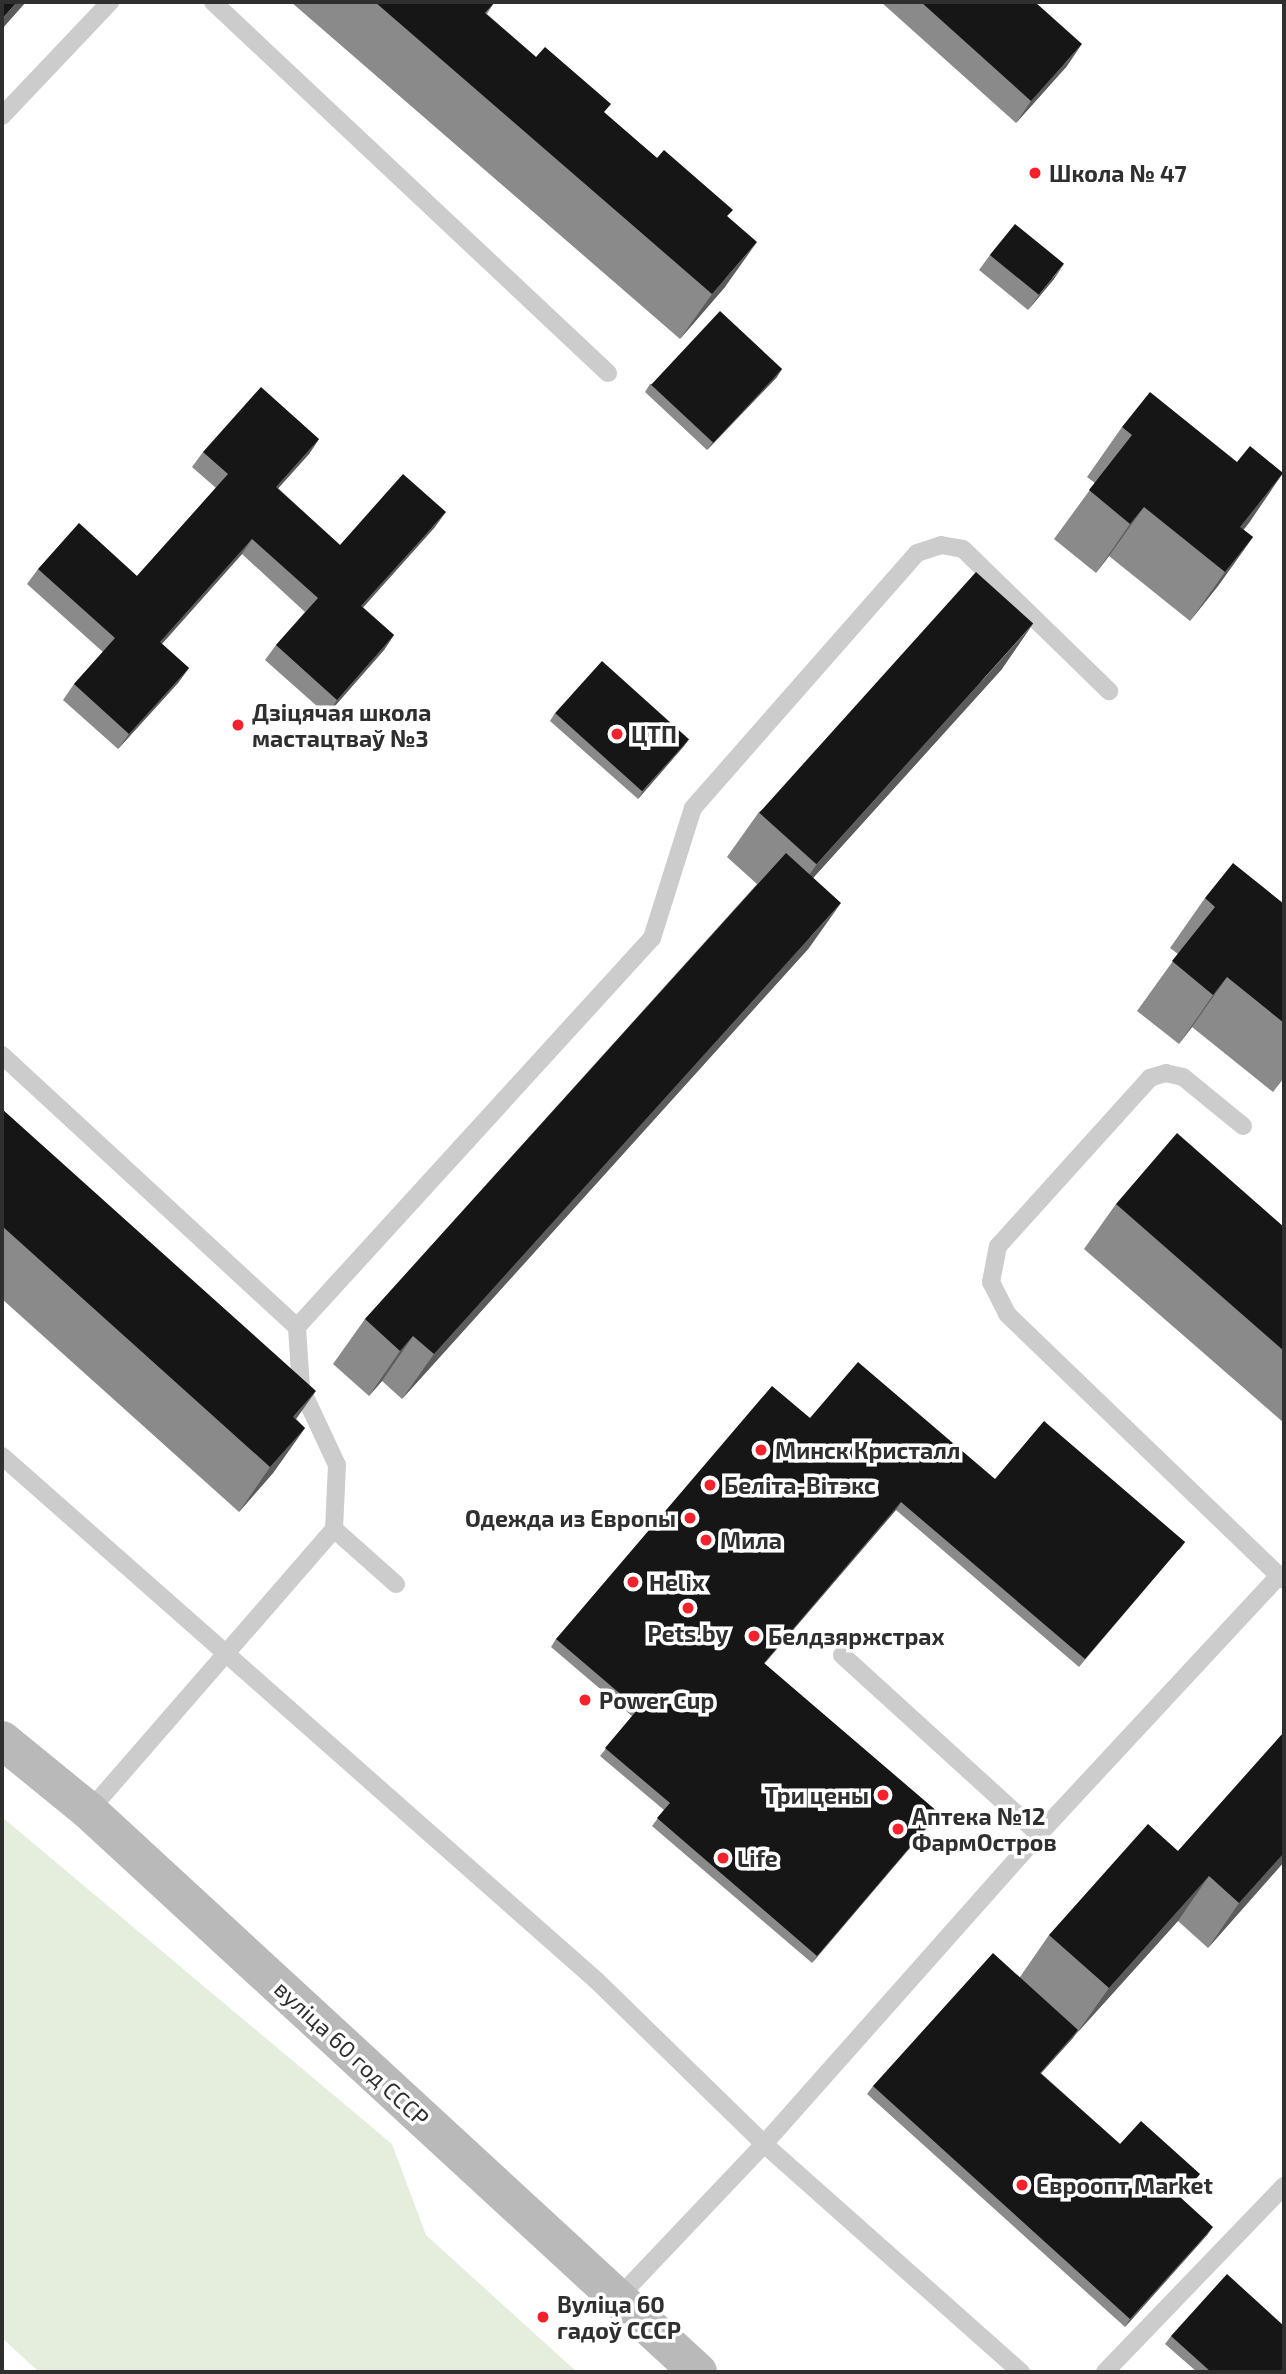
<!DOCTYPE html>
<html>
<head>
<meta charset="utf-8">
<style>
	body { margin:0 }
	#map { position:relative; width:1286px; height:2374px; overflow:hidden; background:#fff; font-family:"Exo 2",sans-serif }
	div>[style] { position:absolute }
	.green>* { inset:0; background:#e5eedc }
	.service>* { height:18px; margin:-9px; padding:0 9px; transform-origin:9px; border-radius:9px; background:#ccc }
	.secondary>* { height:38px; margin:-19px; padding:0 19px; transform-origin:19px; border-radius:19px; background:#b9b9b9 }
	.wall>* { inset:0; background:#8a8a8a }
	.shaded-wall>* { inset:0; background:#5c5c5c; transform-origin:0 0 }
	.building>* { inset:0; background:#161616; transform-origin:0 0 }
	.dots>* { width:19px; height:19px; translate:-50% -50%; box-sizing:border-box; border:4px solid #fff; border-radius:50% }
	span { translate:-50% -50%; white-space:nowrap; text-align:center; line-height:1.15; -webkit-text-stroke:7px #fff; paint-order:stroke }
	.poi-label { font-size:23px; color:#2f2f2f; font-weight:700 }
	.left { translate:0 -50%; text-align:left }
	.right { translate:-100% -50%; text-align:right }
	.street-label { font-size:23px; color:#2f2f2f }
	.frame { position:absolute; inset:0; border:4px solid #2f2f2f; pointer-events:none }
</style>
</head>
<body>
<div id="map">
	<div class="green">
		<div style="clip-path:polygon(2px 1817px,392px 2144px,426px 2235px,577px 2372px,39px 2372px,2px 2338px)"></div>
	</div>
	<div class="service">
		<div style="left:213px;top:2px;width:542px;rotate:43.21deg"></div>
		<div style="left:2px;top:116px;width:157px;rotate:-46.5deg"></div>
		<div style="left:2px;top:1055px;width:401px;rotate:42.7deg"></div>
		<div style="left:1243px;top:1126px;width:77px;rotate:-140.8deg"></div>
		<div style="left:1183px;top:1077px;width:17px;rotate:-167deg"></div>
		<div style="left:1166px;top:1073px;width:17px;rotate:163deg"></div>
		<div style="left:1150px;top:1078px;width:227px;rotate:132.1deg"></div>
		<div style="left:998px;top:1246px;width:37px;rotate:101deg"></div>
		<div style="left:991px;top:1282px;width:36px;rotate:63deg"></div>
		<div style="left:1007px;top:1314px;width:378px;rotate:43.9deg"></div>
		<div style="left:2px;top:1456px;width:792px;rotate:41.42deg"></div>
		<div style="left:596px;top:1980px;width:235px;rotate:44.3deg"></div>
		<div style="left:764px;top:2144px;width:344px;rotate:41.6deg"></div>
		<div style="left:334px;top:1529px;width:83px;rotate:41.6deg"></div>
		<div style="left:842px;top:1655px;width:266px;rotate:42.3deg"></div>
		<div style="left:89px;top:1811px;width:374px;rotate:-49deg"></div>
		<div style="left:334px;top:1529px;width:64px;rotate:-87.3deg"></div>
		<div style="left:337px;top:1465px;width:85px;rotate:-115.1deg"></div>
		<div style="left:301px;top:1388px;width:61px;rotate:-93.8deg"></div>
		<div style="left:297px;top:1327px;width:527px;rotate:-47.62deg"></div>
		<div style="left:652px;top:938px;width:136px;rotate:-72.5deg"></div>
		<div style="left:693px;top:808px;width:339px;rotate:-48.7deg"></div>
		<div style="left:917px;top:553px;width:25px;rotate:-18deg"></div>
		<div style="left:941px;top:545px;width:22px;rotate:10deg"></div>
		<div style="left:963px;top:549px;width:204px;rotate:44.2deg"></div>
		<div style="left:618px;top:2298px;width:212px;rotate:-46.5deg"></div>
		<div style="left:764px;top:2144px;width:414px;rotate:-48.4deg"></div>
		<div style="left:1039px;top:1834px;width:352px;rotate:-47.1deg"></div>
		<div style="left:1279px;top:1576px;width:6px;rotate:39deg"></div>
		<div style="left:1105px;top:2372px;width:258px;rotate:-46.1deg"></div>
	</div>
	<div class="secondary">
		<div style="left:2px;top:1740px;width:112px;rotate:39.2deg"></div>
		<div style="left:89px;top:1811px;width:828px;rotate:42.65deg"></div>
	</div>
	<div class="wall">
		<div style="clip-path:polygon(291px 2px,493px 2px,494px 3px,487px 14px,536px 57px,728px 217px,725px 287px,680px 339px)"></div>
		<div style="clip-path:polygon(881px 2px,1035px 2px,1067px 66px,1016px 123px)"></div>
		<div style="clip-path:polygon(990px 255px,1054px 279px,1028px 310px,979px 270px)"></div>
		<div style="clip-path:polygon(777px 377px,707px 450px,645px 392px,650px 384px)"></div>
		<div style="clip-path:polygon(1122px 427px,1237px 462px,1283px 473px,1243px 529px,1253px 537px,1218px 586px,1190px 621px,1109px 556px,1096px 573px,1054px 539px,1095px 483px,1087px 477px)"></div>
		<div style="clip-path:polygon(319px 439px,309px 454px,278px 488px,340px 545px,435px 527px,363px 607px,394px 635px,384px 650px,327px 715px,265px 660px,276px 645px,305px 612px,242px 554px,162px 644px,189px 668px,178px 683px,118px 749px,63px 700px,74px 684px,103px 652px,27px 584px,38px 569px,137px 576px,216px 488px,192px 467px,203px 452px)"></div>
		<div style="clip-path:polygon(1002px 669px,813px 878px,809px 948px,402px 1399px,382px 1381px,369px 1396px,333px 1364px,365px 1319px,757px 884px,727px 857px,759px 812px)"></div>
		<div style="clip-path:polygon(555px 713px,689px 739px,684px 746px,638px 799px,550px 721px)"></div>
		<div style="clip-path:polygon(1205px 898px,1284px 904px,1284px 1078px,1273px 1092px,1192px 1027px,1179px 1044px,1137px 1011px,1178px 954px,1170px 948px)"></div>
		<div style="clip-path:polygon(2px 1109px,305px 1428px,273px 1473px,239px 1512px,2px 1299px)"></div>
		<div style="clip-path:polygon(1116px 1204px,1284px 1227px,1284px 1423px,1084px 1249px)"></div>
		<div style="clip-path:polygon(810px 1418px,1185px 1542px,1079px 1667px,896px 1510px,764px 1664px,939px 1813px,812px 1963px,652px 1826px,664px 1810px,600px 1756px,632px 1716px,551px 1647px,556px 1639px)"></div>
		<div style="clip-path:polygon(1284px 1732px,1284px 1862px,1208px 1948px,1178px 1921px,1041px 2073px,1120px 2144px,1200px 2174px,1181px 2198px,1208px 2234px,1125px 2327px,867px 2094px,873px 2086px,1020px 1977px,1049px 1935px,1178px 1851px)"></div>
		<div style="clip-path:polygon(1171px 2336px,1284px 2372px,1197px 2372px,1165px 2344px)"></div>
	</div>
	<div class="shaded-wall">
		<div style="clip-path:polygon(17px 2px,26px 2px,2px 29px,2px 19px)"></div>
		<div style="clip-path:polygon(1082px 44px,1067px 66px,1016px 123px,1031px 101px)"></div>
		<div style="clip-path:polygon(757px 242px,725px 287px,680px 339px,712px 294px)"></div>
		<div style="clip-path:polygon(1064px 264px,1054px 279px,1028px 310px,1039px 295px)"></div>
		<div style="clip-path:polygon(782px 369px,777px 377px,707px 450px,712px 443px)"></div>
		<div style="clip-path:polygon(319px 439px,309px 454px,266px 502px,276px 487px)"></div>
		<div style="clip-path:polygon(1283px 473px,1249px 523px,1216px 564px,1240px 527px)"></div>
		<div style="clip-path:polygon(1144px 507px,1109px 556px,1096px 573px,1130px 524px)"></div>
		<div style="clip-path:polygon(446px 512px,435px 527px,351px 621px,361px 606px)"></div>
		<div style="clip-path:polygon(1253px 537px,1218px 586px,1190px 621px,1225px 572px)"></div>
		<div style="clip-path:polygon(252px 539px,242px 554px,150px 657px,160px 642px)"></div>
		<div style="clip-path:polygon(1033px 624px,1002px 669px,785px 909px,817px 864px)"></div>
		<div style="clip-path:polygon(394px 635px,384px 650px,327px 715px,337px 700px)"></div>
		<div style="clip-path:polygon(189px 668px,178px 683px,118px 749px,129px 734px)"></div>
		<div style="clip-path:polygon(689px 739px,684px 746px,638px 799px,643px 791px)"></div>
		<div style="clip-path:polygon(841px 903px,809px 948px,402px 1399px,434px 1354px)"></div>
		<div style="clip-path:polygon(1227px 977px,1192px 1027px,1179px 1044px,1213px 995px)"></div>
		<div style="clip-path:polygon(413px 1336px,382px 1381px,369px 1396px,400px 1351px)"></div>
		<div style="clip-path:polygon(316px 1391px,284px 1436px,261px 1462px,293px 1417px)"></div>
		<div style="clip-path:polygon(305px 1428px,273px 1473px,239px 1512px,270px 1467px)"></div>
		<div style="clip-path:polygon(901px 1502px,896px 1510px,758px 1671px,764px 1663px)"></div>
		<div style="left:1185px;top:1542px;width:10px;height:154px;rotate:127deg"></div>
		<div style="clip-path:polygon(939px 1813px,933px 1821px,812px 1963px,817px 1956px)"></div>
		<div style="clip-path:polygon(1284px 1853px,1284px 1862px,1208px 1948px,1239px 1903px)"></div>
		<div style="clip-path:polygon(1209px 1876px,1178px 1921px,1077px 2033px,1109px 1988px)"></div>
		<div style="clip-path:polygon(1078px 2030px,1073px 2038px,1035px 2080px,1040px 2073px)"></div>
		<div style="clip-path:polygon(1213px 2227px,1208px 2234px,1125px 2327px,1130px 2319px)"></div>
	</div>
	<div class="building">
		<div style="clip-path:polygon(2px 2px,17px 2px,2px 19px)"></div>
		<div style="clip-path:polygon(375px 2px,493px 2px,494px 3px,485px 13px,536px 57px,545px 47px,611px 104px,604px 112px,657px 158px,664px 150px,733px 210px,727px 216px,757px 242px,712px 294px)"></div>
		<div style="clip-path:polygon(921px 2px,1035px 2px,1082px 44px,1031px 101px)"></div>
		<div style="left:1015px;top:224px;width:63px;height:40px;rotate:39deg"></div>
		<div style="left:720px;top:311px;width:85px;height:101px;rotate:43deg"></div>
		<div style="clip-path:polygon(261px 387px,319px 439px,276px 487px,340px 545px,403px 474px,446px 512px,361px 606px,394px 635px,337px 700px,276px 645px,318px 598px,252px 539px,160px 642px,189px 668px,129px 734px,74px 684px,115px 638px,38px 569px,79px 523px,137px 576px,228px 474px,203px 452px)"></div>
		<div style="clip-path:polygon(1150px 392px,1237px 462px,1250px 446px,1283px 473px,1240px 527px,1253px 537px,1225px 572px,1144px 507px,1130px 524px,1089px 490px,1132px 435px,1122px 427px)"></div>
		<div style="left:976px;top:572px;width:77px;height:324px;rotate:42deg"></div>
		<div style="left:602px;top:661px;width:117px;height:70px;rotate:42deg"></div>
		<div style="clip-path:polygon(786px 853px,841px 903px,434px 1354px,413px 1336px,400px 1351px,365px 1319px)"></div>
		<div style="clip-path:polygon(1233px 863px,1284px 904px,1284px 1023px,1227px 977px,1213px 995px,1172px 961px,1215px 907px,1205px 898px)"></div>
		<div style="clip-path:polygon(2px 1109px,316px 1391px,293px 1417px,305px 1428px,270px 1467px,2px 1226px)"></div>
		<div style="clip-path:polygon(1177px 1133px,1284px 1227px,1284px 1351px,1116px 1204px)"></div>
		<div style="clip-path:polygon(858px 1362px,995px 1479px,1044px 1421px,1185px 1542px,1085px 1659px,901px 1502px,764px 1663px,939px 1813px,817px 1956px,657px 1818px,670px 1803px,605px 1748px,638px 1709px,556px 1639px,772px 1386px,810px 1418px)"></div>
		<div style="clip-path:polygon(1284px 1732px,1284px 1853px,1239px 1903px,1209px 1876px,1109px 1988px,1049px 1935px,1148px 1824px,1178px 1851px)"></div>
		<div style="clip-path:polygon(993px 1953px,1078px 2030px,1040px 2073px,1120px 2144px,1141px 2121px,1200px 2174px,1180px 2197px,1213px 2227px,1130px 2319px,873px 2086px)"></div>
		<div style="clip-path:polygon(1227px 2274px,1284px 2326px,1284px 2372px,1211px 2372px,1171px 2336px)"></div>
	</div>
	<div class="dots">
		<div style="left:1035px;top:173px;background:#f7212b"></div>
		<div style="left:238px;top:725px;background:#f7212b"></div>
		<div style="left:617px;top:734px;background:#f7212b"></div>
		<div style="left:761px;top:1450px;background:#f7212b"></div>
		<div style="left:710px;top:1485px;background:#f7212b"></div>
		<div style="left:690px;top:1518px;background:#f7212b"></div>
		<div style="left:706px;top:1540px;background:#f7212b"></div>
		<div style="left:633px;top:1582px;background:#f7212b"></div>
		<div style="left:688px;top:1608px;background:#f7212b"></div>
		<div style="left:754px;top:1636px;background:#f7212b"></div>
		<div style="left:585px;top:1700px;background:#f7212b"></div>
		<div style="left:883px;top:1795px;background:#f7212b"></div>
		<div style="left:898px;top:1829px;background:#f7212b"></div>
		<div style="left:723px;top:1858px;background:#f7212b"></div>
		<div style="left:1022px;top:2185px;background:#f7212b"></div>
		<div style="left:543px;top:2317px;background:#f7212b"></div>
	</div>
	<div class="poi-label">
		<span class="left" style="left:1049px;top:173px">Школа № 47</span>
		<span class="left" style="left:252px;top:725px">Дзіцячая школа<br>мастацтваў №3</span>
		<span class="left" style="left:631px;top:734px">ЦТП</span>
		<span class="left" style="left:775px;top:1450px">Минск Кристалл</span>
		<span class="left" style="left:724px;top:1485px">Беліта-Вітэкс</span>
		<span class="right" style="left:676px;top:1518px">Одежда из Европы</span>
		<span class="left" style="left:720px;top:1540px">Мила</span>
		<span class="left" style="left:649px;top:1582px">Helix</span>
		<span style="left:688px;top:1633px">Pets.by</span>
		<span class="left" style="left:768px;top:1636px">Белдзяржстрах</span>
		<span class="left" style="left:599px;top:1700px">Power Cup</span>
		<span class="right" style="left:869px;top:1795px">Три цены</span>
		<span class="left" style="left:912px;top:1829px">Аптека №12<br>ФармОстров</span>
		<span class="left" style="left:737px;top:1858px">Life</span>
		<span class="left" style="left:1036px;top:2185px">Евроопт Market</span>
		<span class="left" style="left:557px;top:2317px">Вуліца 60<br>гадоў СССР</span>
	</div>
	<div class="street-label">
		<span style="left:352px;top:2053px;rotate:43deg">вуліца 60 год СССР</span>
	</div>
	<div class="frame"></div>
</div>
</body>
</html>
